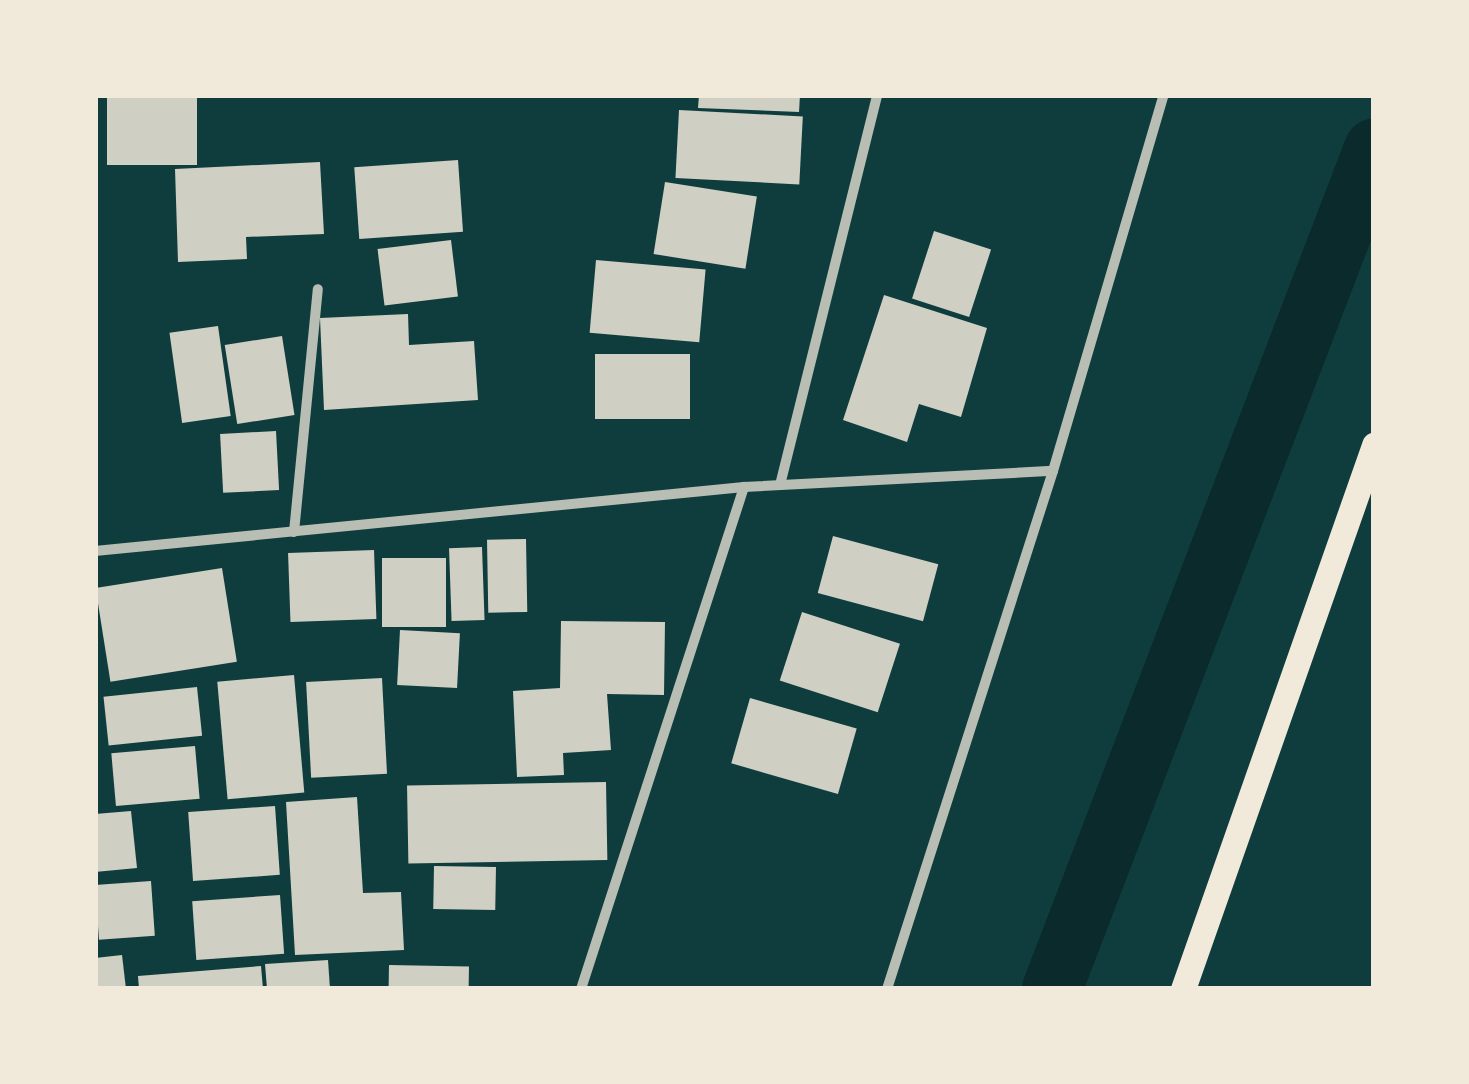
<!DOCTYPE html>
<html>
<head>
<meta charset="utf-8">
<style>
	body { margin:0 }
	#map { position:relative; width:1469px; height:1084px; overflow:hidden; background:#0f3d3e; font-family:"DejaVu Sans",sans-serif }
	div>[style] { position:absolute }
	.canal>* { height:60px; margin:-30px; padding:0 30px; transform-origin:30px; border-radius:30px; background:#0a2a2b }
	.building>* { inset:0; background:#cfcfc3; transform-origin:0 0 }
	.minor>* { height:10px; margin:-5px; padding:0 5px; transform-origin:5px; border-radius:5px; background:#b8beb3 }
	.primary>* { height:25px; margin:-12.5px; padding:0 12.5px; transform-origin:12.5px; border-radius:12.5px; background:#f1e9da }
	span { translate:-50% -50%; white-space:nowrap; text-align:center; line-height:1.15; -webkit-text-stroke:8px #f1e9da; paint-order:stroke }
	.frame { position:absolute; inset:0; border:98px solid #f1e9da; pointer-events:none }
</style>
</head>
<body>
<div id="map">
	<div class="canal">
		<div style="left:1052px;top:989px;width:900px;rotate:-69.03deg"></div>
	</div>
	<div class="building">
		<div style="left:107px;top:95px;width:90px;height:70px"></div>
		<div style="clip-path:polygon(699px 95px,800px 95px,799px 112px,698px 108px)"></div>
		<div style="left:679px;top:110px;width:124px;height:68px;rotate:3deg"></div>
		<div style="left:458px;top:160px;width:72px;height:104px;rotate:86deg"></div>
		<div style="clip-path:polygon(320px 162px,324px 234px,246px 237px,247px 259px,178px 262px,175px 169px)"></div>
		<div style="left:665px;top:182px;width:93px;height:73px;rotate:9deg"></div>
		<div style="left:934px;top:231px;width:60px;height:71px;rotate:18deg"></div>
		<div style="left:451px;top:240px;width:57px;height:74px;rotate:83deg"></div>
		<div style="left:596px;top:260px;width:110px;height:73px;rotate:5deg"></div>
		<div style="clip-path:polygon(884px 295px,987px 328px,961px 417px,919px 404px,907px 442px,843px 420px)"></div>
		<div style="clip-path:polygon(408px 314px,409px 345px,474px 341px,478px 400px,324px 410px,320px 318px)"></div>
		<div style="left:218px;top:326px;width:91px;height:49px;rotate:82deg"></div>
		<div style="left:282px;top:336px;width:80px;height:58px;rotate:81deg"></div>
		<div style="left:595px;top:354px;width:95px;height:65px"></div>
		<div style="left:276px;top:431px;width:59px;height:56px;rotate:87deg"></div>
		<div style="left:833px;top:536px;width:109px;height:59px;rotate:15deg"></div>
		<div style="left:526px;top:539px;width:73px;height:39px;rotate:89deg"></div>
		<div style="left:482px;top:547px;width:73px;height:33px;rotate:88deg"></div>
		<div style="left:374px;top:550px;width:69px;height:86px;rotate:88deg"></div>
		<div style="left:382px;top:558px;width:64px;height:69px"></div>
		<div style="left:222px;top:568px;width:95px;height:128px;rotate:81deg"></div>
		<div style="left:802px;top:612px;width:103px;height:72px;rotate:18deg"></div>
		<div style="clip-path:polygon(561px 621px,665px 622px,664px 695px,607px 694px,611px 750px,563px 753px,564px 775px,517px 777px,513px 691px,560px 688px)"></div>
		<div style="left:400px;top:630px;width:60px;height:55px;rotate:3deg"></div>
		<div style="left:294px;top:675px;width:118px;height:77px;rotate:85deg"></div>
		<div style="left:382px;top:678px;width:96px;height:76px;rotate:87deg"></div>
		<div style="left:197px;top:687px;width:49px;height:94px;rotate:84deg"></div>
		<div style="left:750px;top:698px;width:111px;height:68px;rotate:16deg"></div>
		<div style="left:195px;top:746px;width:53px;height:84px;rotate:85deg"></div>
		<div style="left:606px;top:782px;width:78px;height:199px;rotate:89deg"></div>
		<div style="clip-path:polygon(357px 797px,363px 893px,401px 892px,404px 950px,295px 955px,286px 802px)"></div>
		<div style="left:275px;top:806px;width:69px;height:87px;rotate:86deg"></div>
		<div style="clip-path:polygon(131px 811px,137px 868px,95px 872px,95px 814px)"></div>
		<div style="left:434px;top:866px;width:62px;height:43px;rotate:1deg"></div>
		<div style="left:151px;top:881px;width:55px;height:56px;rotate:86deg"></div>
		<div style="left:280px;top:895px;width:59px;height:88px;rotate:86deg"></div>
		<div style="clip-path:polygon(122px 955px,126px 989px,95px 989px,95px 958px)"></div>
		<div style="clip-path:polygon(328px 960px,330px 989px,267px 989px,265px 964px)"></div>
		<div style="left:389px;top:965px;width:80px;height:24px;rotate:1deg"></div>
		<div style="clip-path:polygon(261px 966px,263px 989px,139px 989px,138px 976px)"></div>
	</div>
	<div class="minor">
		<div style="left:780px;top:485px;width:402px;rotate:-76deg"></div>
		<div style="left:294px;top:532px;width:244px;rotate:-84.4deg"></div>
		<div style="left:95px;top:551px;width:652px;rotate:-5.63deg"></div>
		<div style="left:744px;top:487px;width:309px;rotate:-3deg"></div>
		<div style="left:581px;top:989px;width:528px;rotate:-72.01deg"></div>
		<div style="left:887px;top:989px;width:544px;rotate:-72.23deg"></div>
		<div style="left:1053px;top:471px;width:392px;rotate:-73.6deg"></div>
	</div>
	<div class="primary">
		<div style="left:1183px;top:989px;width:577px;rotate:-70.65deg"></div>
	</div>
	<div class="frame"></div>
</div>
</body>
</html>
